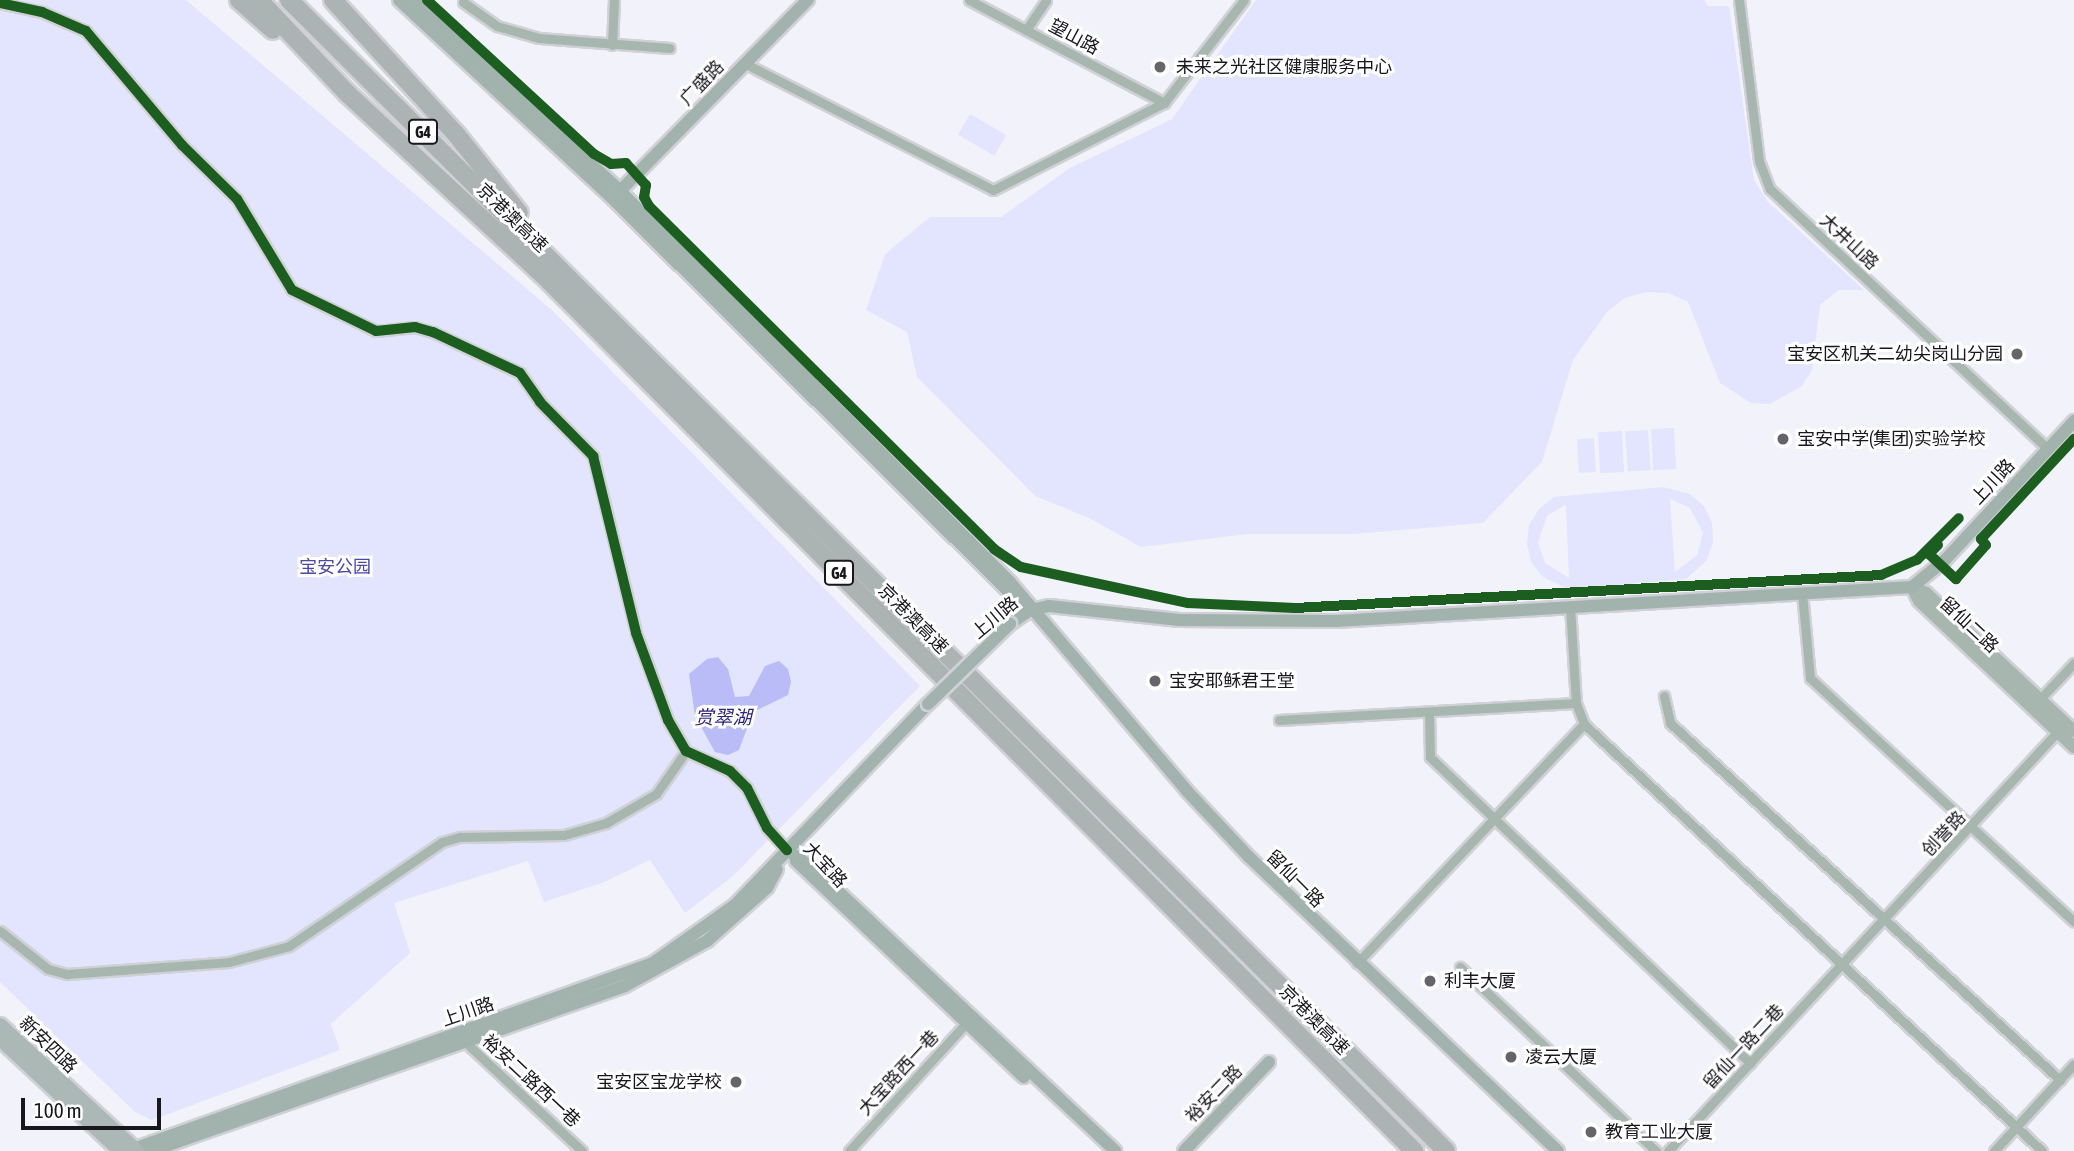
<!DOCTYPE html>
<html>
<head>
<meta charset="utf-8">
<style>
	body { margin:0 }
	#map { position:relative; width:2074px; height:1151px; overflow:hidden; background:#f2f3fa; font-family:"Asap Condensed","Noto Sans SC",sans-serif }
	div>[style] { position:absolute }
	.green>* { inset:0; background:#e2e5fd; transform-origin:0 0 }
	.water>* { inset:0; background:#b9bcf6 }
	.roads { filter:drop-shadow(2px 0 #d0d1d6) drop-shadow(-2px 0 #d0d1d6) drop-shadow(0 2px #d0d1d6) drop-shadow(0 -2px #d0d1d6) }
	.minor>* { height:9px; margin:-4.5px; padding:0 4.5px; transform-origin:4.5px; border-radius:4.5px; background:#a7b6af }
	.tertiary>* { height:12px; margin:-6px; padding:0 6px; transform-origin:6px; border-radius:6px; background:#a7b6af }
	.secondary>* { height:12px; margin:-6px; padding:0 6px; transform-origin:6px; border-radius:6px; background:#a2b3ae }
	.primary>* { height:14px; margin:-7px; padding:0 7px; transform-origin:7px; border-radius:7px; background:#acb8b6 }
	.motorway>* { height:18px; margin:-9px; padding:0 9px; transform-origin:9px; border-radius:9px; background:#abb3b3 }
	.bridges { filter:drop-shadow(2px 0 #d0d1d6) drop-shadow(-2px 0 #d0d1d6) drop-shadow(0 2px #d0d1d6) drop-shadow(0 -2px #d0d1d6) }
	.secondary-bridge>* { height:12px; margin:-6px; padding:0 6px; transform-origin:6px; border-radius:6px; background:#a2b3ae }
	.cycleway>* { height:10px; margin:-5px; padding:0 5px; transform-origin:5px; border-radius:5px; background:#1b5e20 }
	.dots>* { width:19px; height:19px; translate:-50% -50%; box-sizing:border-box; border:4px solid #fff; border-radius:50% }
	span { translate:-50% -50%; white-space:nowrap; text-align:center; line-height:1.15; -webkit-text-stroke:6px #fff; paint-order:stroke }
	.shield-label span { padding:2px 5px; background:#fff; border:2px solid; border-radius:5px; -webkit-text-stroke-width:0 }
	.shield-label { font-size:16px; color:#17171c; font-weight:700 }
	.street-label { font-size:18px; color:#17171c }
	.poi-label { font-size:18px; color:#17171c }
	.left { translate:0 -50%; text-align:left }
	.right { translate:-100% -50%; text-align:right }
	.park-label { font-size:18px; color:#4b49a5 }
	.water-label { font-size:19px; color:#2e257e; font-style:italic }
	.scale { position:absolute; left:21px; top:1098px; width:140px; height:32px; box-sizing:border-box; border:4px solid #17171c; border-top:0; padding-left:9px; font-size:21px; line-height:24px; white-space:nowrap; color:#17171c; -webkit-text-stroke:5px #fff; paint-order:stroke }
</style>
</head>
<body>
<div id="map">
	<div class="green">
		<div style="clip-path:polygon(0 0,186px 0,553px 311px,920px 686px,733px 876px,685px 913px,650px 860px,602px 883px,544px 902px,528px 861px,394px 903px,410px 953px,331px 1024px,340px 1050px,152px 1120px,135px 1112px,0 982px)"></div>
		<div style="clip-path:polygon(1256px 0,1704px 0,1708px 6px,1729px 6px,1754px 180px,1768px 202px,1864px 290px,1839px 290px,1820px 305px,1812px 370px,1802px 386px,1770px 404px,1751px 403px,1720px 383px,1688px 302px,1668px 293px,1646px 292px,1625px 298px,1607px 312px,1573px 360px,1542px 462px,1483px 523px,1354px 534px,1248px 534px,1141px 547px,1089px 518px,1035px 496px,917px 377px,907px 332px,866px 310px,885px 254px,930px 217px,1001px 217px,1070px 168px,1172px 119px)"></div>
		<div style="left:970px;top:114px;width:42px;height:24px;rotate:30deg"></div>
		<div style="left:1674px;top:428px;width:41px;height:23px;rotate:87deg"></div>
		<div style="left:1648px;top:430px;width:40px;height:23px;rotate:86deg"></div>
		<div style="left:1622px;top:431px;width:41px;height:24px;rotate:87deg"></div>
		<div style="left:1594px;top:438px;width:34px;height:17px;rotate:87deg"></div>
		<div style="clip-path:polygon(evenodd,1663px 487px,1690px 494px,1704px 506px,1712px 523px,1713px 542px,1707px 560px,1686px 579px,1568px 589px,1543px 577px,1531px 562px,1527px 544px,1529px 525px,1539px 509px,1554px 497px,1663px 487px,1670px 499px,1690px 508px,1703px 533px,1697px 555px,1675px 572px,1670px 499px,1663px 487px,1565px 505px,1566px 506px,1569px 578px,1545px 563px,1538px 543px,1547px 516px,1565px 505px)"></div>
	</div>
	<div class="water">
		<div style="clip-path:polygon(718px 657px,728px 669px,735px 697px,749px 696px,765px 666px,779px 661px,788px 669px,791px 682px,788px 695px,753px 712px,739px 750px,728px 755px,715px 752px,695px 716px,689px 674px,707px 659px)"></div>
	</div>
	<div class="roads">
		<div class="minor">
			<div style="left:969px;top:0;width:221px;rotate:27.8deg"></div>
			<div style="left:1739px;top:0;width:162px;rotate:82.9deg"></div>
			<div style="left:1759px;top:161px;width:30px;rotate:69deg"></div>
			<div style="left:1770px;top:189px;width:381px;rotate:43.1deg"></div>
			<div style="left:463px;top:2px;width:42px;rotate:35.2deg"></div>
			<div style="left:497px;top:26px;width:44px;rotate:15.9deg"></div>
			<div style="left:539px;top:38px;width:131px;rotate:4.4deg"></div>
			<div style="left:0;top:3px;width:43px;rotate:12.1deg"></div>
			<div style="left:42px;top:12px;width:48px;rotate:23.4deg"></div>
			<div style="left:86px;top:31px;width:149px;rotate:49.9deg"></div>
			<div style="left:182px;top:145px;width:77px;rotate:44.5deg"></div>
			<div style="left:237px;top:199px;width:106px;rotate:58.9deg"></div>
			<div style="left:292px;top:290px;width:93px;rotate:26deg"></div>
			<div style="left:376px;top:331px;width:39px;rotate:-6deg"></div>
			<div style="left:415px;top:327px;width:19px;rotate:16deg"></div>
			<div style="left:433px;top:332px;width:96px;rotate:25.2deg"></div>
			<div style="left:520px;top:373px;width:35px;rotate:55deg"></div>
			<div style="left:540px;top:402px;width:76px;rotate:45.5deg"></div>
			<div style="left:593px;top:456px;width:182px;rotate:76.3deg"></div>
			<div style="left:636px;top:633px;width:93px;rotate:69.8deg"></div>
			<div style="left:668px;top:720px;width:36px;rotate:60deg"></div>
			<div style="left:686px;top:751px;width:48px;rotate:24.4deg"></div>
			<div style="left:730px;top:771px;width:24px;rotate:45deg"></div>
			<div style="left:747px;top:788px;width:45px;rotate:63.4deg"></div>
			<div style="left:767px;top:828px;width:30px;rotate:48deg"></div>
			<div style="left:1026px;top:30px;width:36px;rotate:-56deg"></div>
			<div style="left:612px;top:45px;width:45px;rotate:-87.5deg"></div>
			<div style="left:746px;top:64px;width:277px;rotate:27deg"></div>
			<div style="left:993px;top:190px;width:192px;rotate:-27deg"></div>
			<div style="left:1164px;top:103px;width:130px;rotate:-52.2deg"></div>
			<div style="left:1802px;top:593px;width:85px;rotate:84.6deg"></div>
			<div style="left:1810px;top:678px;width:359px;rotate:42.7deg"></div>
			<div style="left:1570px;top:606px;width:97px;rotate:86.5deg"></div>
			<div style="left:1576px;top:703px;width:22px;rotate:69deg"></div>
			<div style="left:1584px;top:724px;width:626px;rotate:42.99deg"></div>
			<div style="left:1664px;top:696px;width:28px;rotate:77deg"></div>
			<div style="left:1670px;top:723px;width:529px;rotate:42.47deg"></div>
			<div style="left:2040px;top:699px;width:50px;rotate:-46.6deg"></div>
			<div style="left:1429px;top:712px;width:45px;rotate:88.7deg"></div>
			<div style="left:1430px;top:757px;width:443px;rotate:43.7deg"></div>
			<div style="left:1279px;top:720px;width:297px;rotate:-3.3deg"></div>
			<div style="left:0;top:931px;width:61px;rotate:38.4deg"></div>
			<div style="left:48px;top:969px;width:20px;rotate:15deg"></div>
			<div style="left:67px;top:974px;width:162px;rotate:-4.2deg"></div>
			<div style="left:229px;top:962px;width:62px;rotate:-14.9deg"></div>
			<div style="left:289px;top:946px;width:185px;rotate:-34.2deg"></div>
			<div style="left:442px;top:842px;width:19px;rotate:-16deg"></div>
			<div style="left:460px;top:837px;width:104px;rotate:-1.1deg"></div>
			<div style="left:564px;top:835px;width:44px;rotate:-15.9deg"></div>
			<div style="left:606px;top:823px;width:58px;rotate:-30.1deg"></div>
			<div style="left:656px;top:794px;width:52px;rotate:-55.1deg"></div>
			<div style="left:1357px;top:963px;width:330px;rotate:-46.5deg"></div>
			<div style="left:1460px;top:967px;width:269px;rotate:43.2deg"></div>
			<div style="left:463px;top:1040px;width:163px;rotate:43deg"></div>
			<div style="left:849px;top:1151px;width:180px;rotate:-47.5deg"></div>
			<div style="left:1668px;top:1151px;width:576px;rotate:-47.11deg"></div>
			<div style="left:1994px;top:1151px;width:118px;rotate:-47.4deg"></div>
		</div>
		<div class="tertiary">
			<div style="left:1912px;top:587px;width:16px;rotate:63deg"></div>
			<div style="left:1919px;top:601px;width:213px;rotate:43.3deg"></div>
			<div style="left:1912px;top:587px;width:15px;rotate:23deg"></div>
			<div style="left:1926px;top:593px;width:202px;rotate:43deg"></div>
		</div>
		<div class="secondary">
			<div style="left:399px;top:0;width:292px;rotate:42.9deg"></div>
			<div style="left:613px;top:199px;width:568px;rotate:44.79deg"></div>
			<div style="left:414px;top:0;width:281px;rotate:42.8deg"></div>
			<div style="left:620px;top:191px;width:551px;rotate:45.07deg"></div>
			<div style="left:1009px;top:581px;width:275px;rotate:49.7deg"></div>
			<div style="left:1187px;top:791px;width:89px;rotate:46.8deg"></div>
			<div style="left:1248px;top:856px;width:428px;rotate:43.6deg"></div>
			<div style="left:620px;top:191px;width:268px;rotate:-45.5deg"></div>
			<div style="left:1010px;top:624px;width:24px;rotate:-35deg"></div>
			<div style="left:1030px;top:610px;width:19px;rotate:-12deg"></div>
			<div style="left:1049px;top:606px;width:131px;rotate:6.1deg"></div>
			<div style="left:1179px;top:620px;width:157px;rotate:0.4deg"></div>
			<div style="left:1336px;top:621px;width:577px;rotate:-3.38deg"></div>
			<div style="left:1912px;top:587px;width:43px;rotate:-39.3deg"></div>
			<div style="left:1945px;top:560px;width:190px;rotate:-47.1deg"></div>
			<div style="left:787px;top:850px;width:32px;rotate:35deg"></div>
			<div style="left:813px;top:868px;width:414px;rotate:43.1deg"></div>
			<div style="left:796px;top:861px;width:314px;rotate:43.5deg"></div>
			<div style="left:128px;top:1151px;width:558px;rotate:-19.7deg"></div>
			<div style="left:653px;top:963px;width:100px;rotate:-35.3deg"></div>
			<div style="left:735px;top:905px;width:279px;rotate:-46.2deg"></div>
			<div style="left:151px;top:1151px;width:502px;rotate:-19.19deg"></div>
			<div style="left:625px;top:986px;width:94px;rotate:-28.8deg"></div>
			<div style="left:707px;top:941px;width:80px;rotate:-41.5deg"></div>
			<div style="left:767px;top:888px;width:21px;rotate:-62deg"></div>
			<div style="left:1184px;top:1151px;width:123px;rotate:-46.3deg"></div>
		</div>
		<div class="primary">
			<div style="left:0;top:1025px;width:186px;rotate:42.6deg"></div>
			<div style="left:0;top:1039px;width:164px;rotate:43deg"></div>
		</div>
		<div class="motorway">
			<div style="left:239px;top:0;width:45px;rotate:41.4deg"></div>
			<div style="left:259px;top:0;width:129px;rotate:46.6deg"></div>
			<div style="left:348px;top:94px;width:265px;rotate:42.9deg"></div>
			<div style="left:542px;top:274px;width:1237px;rotate:45.16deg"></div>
			<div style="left:289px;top:0;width:1632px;rotate:44.85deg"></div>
			<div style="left:333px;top:0;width:180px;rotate:47.5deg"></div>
			<div style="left:455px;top:133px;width:102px;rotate:51.3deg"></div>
		</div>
	</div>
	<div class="bridges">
		<div class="secondary-bridge">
			<div style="left:928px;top:704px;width:115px;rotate:-44.3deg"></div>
		</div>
	</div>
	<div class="cycleway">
		<div style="left:427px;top:0;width:227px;rotate:42.7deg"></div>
		<div style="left:594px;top:154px;width:20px;rotate:30deg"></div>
		<div style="left:611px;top:164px;width:15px;rotate:-4deg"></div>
		<div style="left:626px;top:163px;width:30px;rotate:48deg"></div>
		<div style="left:646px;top:185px;width:12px;rotate:99deg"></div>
		<div style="left:644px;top:197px;width:10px;rotate:61deg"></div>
		<div style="left:649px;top:206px;width:486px;rotate:44.8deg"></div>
		<div style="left:994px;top:549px;width:32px;rotate:34deg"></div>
		<div style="left:1021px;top:567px;width:171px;rotate:12.2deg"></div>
		<div style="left:1188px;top:603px;width:107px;rotate:2.7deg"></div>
		<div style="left:1295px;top:608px;width:587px;rotate:-3.22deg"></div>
		<div style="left:1881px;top:575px;width:39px;rotate:-23deg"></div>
		<div style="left:1917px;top:560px;width:59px;rotate:-45deg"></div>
		<div style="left:0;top:3px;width:43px;rotate:12.1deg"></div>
		<div style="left:42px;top:12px;width:48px;rotate:23.4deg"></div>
		<div style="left:86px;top:31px;width:149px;rotate:49.9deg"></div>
		<div style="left:182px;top:145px;width:77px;rotate:44.5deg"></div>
		<div style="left:237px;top:199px;width:106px;rotate:58.9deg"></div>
		<div style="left:292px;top:290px;width:93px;rotate:26deg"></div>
		<div style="left:376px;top:331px;width:39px;rotate:-6deg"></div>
		<div style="left:415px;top:327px;width:19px;rotate:16deg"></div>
		<div style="left:433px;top:332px;width:96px;rotate:25.2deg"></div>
		<div style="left:520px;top:373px;width:35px;rotate:55deg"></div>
		<div style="left:540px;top:402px;width:76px;rotate:45.5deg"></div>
		<div style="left:593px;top:456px;width:182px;rotate:76.3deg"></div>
		<div style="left:636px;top:633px;width:93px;rotate:69.8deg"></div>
		<div style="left:668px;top:720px;width:36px;rotate:60deg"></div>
		<div style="left:686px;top:751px;width:48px;rotate:24.4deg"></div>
		<div style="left:730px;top:771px;width:24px;rotate:45deg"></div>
		<div style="left:747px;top:788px;width:45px;rotate:63.4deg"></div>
		<div style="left:767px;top:828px;width:30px;rotate:48deg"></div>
		<div style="left:1938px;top:545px;width:13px;rotate:135deg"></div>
		<div style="left:1929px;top:554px;width:37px;rotate:43deg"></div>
		<div style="left:1956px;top:579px;width:45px;rotate:-48.6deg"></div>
		<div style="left:1986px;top:545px;width:8px;rotate:-130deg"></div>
		<div style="left:1981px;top:539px;width:137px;rotate:-47.1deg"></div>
	</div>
	<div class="dots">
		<div style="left:1160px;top:67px;background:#64646a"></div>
		<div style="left:2017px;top:354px;background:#64646a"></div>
		<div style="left:1783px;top:439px;background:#64646a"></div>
		<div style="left:1155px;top:681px;background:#64646a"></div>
		<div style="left:1430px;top:981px;background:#64646a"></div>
		<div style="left:1511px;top:1057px;background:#64646a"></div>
		<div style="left:736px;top:1082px;background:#64646a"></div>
		<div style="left:1591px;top:1132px;background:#64646a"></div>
	</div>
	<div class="shield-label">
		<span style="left:423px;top:132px">G4</span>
		<span style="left:839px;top:573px">G4</span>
	</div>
	<div class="street-label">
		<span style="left:1074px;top:37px;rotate:28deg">望山路</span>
		<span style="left:702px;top:83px;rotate:-46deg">广盛路</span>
		<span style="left:512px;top:218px;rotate:44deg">京港澳高速</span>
		<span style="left:1849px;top:242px;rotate:43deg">大井山路</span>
		<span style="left:1993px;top:482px;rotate:-47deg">上川路</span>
		<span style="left:995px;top:618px;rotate:-40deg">上川路</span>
		<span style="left:913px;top:619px;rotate:45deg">京港澳高速</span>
		<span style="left:1969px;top:625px;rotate:43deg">留仙二路</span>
		<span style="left:1944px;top:834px;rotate:-47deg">创誉路</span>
		<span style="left:825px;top:865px;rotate:47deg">大宝路</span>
		<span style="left:1295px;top:879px;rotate:45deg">留仙一路</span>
		<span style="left:468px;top:1012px;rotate:-19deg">上川路</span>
		<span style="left:1314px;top:1020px;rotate:45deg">京港澳高速</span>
		<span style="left:48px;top:1045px;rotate:44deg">新安四路</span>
		<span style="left:1744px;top:1047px;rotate:-47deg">留仙一路二巷</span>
		<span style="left:899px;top:1073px;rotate:-47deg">大宝路西一巷</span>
		<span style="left:531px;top:1081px;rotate:43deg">裕安二路西一巷</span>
		<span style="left:1214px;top:1094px;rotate:-46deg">裕安二路</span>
	</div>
	<div class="poi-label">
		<span class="left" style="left:1176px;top:67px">未来之光社区健康服务中心</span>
		<span class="right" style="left:2003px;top:354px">宝安区机关二幼尖岗山分园</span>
		<span class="left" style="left:1797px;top:439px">宝安中学(集团)实验学校</span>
		<span class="left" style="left:1169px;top:681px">宝安耶稣君王堂</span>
		<span class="left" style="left:1444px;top:981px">利丰大厦</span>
		<span class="left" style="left:1525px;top:1057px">凌云大厦</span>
		<span class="right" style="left:722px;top:1082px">宝安区宝龙学校</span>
		<span class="left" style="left:1605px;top:1132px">教育工业大厦</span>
	</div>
	<div class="park-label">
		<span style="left:335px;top:567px">宝安公园</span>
	</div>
	<div class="water-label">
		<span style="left:723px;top:718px">赏翠湖</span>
	</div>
	<div class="scale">100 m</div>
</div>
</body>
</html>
